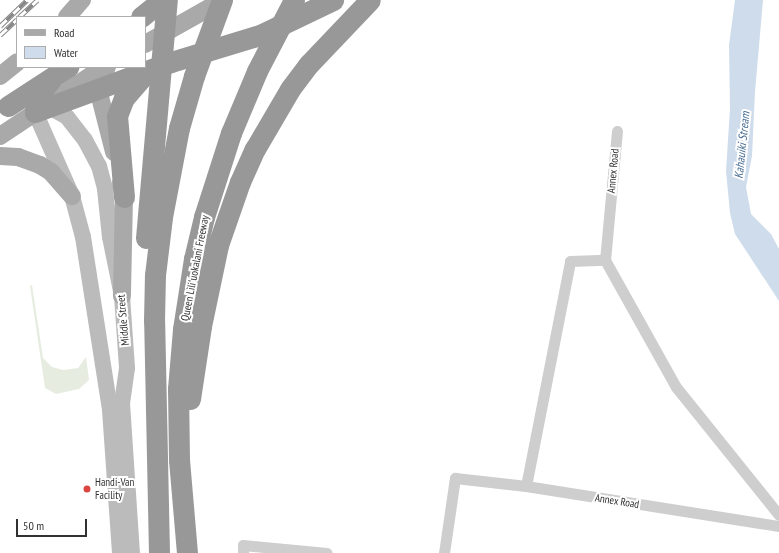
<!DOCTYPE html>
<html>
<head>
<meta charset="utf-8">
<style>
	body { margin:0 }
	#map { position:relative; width:779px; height:553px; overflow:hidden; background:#fff; font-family:"PT Sans Narrow",sans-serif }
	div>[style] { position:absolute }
	.green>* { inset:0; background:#e6ede0 }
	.water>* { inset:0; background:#cedceb }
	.minor>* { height:11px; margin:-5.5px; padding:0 5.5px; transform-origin:5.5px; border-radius:5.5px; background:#cecece }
	.secondary>* { height:16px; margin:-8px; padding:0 8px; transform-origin:8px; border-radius:8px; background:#bbb }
	.primary>* { height:18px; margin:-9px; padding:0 9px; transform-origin:9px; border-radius:9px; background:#a9a9a9 }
	.motorway>* { height:21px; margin:-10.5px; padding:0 10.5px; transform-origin:10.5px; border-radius:10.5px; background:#989898 }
	.rail>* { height:4.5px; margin-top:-2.25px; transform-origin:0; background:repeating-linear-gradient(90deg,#fff 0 9px,#868686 0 18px); box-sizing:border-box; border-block:1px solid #868686 }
	.dots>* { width:11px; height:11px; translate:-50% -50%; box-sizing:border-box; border:2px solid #fff; border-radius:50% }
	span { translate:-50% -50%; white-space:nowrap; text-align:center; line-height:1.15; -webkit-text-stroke:4px #fff; paint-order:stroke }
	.street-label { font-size:11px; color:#313131 }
	.poi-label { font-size:11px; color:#313131 }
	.left { translate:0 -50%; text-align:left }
	.water-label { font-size:12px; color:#43698f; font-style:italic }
	.legend { position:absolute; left:16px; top:16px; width:130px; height:52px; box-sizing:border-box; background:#fff; border:1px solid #adadad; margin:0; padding:5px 7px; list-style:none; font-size:12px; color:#313131 }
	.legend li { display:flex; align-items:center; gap:8px; height:20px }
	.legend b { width:20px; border:1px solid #adadad }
	.scale { position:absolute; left:16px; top:519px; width:71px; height:18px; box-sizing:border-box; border:2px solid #313131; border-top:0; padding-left:5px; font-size:12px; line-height:14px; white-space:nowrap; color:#313131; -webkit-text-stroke:3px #fff; paint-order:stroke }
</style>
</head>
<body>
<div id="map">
	<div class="green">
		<div style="clip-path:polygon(32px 285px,43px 358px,52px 367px,63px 370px,78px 368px,86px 357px,89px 380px,79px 389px,56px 394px,45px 388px,30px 286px)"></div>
	</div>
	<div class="water">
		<div style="clip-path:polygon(735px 0,763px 0,755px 92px,752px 156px,746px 187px,751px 214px,771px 234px,779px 249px,779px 301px,735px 234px,730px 213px,726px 171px,730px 109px,729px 45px)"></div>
	</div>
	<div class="minor">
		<div style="left:617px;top:131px;width:130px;rotate:95.3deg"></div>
		<div style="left:605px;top:260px;width:145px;rotate:60.8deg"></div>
		<div style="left:676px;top:387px;width:164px;rotate:51.2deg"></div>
		<div style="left:526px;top:486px;width:229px;rotate:-78.9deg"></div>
		<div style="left:570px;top:261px;width:35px;rotate:-2deg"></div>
		<div style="left:243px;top:553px;width:8px;rotate:-90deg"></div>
		<div style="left:243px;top:545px;width:84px;rotate:5.4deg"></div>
		<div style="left:444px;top:553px;width:76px;rotate:-81.7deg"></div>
		<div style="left:455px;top:478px;width:71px;rotate:6.4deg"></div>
		<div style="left:526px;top:486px;width:256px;rotate:9deg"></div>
	</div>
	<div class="secondary">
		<div style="left:51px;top:108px;width:18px;rotate:29deg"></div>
		<div style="left:67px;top:117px;width:29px;rotate:52deg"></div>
		<div style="left:85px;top:140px;width:30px;rotate:62deg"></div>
		<div style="left:99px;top:166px;width:24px;rotate:75deg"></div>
		<div style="left:105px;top:189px;width:48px;rotate:84.1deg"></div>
		<div style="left:110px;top:237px;width:60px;rotate:78.5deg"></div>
		<div style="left:122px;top:296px;width:72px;rotate:86deg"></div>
		<div style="left:127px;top:368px;width:35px;rotate:98deg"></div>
		<div style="left:122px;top:403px;width:150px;rotate:86.2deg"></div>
		<div style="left:35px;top:112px;width:92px;rotate:66.2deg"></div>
		<div style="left:72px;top:196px;width:42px;rotate:75deg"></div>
		<div style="left:83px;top:237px;width:175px;rotate:81.1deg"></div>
		<div style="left:110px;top:410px;width:143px;rotate:86deg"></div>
	</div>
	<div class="primary">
		<div style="left:67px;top:17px;width:23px;rotate:-49deg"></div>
		<div style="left:145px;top:44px;width:90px;rotate:-29.4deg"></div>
		<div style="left:107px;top:67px;width:18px;rotate:119deg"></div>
		<div style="left:98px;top:83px;width:6px;rotate:90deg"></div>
		<div style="left:98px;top:89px;width:65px;rotate:75.7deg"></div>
		<div style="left:0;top:76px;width:22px;rotate:-39deg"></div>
		<div style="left:0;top:136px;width:125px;rotate:-33.6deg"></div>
		<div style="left:0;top:156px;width:18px;rotate:3deg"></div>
		<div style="left:18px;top:157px;width:23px;rotate:20deg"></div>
		<div style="left:40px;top:165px;width:13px;rotate:32deg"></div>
		<div style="left:51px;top:172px;width:32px;rotate:49deg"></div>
		<div style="left:121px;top:183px;width:14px;rotate:78deg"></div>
		<div style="left:124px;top:197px;width:99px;rotate:91.2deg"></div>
	</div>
	<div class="motorway">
		<div style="left:141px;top:17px;width:27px;rotate:-39deg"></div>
		<div style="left:52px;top:78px;width:24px;rotate:128deg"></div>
		<div style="left:37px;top:97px;width:15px;rotate:98deg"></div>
		<div style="left:35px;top:112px;width:145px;rotate:-20.2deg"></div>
		<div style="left:171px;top:62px;width:93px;rotate:-16.9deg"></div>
		<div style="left:260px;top:35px;width:81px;rotate:-25.6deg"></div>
		<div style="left:8px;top:106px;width:72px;rotate:-33deg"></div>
		<div style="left:124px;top:197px;width:81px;rotate:-94.9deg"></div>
		<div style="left:117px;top:116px;width:19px;rotate:-69deg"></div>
		<div style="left:124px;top:98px;width:33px;rotate:-49deg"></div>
		<div style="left:146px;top:238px;width:239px;rotate:-85deg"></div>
		<div style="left:190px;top:399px;width:74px;rotate:-81.4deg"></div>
		<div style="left:201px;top:326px;width:83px;rotate:-78.1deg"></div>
		<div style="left:218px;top:245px;width:67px;rotate:-70.8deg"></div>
		<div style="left:240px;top:182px;width:36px;rotate:-66deg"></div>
		<div style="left:255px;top:149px;width:69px;rotate:-59.7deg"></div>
		<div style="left:290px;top:89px;width:31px;rotate:-53deg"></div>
		<div style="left:309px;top:64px;width:88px;rotate:-46.4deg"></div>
		<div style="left:159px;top:553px;width:232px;rotate:-91.2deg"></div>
		<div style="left:154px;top:321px;width:46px;rotate:-88.8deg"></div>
		<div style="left:155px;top:275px;width:58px;rotate:-83.1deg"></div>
		<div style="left:162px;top:217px;width:91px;rotate:-79.2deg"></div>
		<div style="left:179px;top:128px;width:54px;rotate:-73.9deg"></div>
		<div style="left:194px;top:76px;width:81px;rotate:-69.8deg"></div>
		<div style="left:187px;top:553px;width:94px;rotate:-94.9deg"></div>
		<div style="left:179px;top:459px;width:70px;rotate:-90.8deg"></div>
		<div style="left:178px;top:389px;width:60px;rotate:-85.2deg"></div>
		<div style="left:183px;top:329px;width:71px;rotate:-81.1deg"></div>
		<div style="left:194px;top:259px;width:43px;rotate:-76.6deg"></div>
		<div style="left:204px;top:217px;width:88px;rotate:-72.2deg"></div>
		<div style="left:231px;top:133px;width:67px;rotate:-67.2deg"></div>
		<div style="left:257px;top:71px;width:80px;rotate:-62.5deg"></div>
	</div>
	<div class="rail">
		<div style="left:19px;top:17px;width:25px;rotate:-43deg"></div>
		<div style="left:0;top:26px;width:37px;rotate:-44deg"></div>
		<div style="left:0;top:35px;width:23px;rotate:-43deg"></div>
	</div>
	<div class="dots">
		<div style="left:87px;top:489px;background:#db4640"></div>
	</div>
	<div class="street-label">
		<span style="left:613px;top:171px;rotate:-85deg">Annex Road</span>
		<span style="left:195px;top:268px;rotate:-79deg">Queen Liliʻuokalani Freeway</span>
		<span style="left:123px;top:320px;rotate:-95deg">Middle Street</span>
		<span style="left:617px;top:501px;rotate:9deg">Annex Road</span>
	</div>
	<div class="poi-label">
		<span class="left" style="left:95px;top:489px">Handi-Van<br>Facility</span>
	</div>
	<div class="water-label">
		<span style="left:742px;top:145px;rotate:-84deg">Kahauiki Stream</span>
	</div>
	<ul class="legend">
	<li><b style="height:5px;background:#a9a9a9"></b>Road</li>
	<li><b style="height:11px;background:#cedceb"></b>Water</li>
	</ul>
	<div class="scale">50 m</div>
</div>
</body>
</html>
